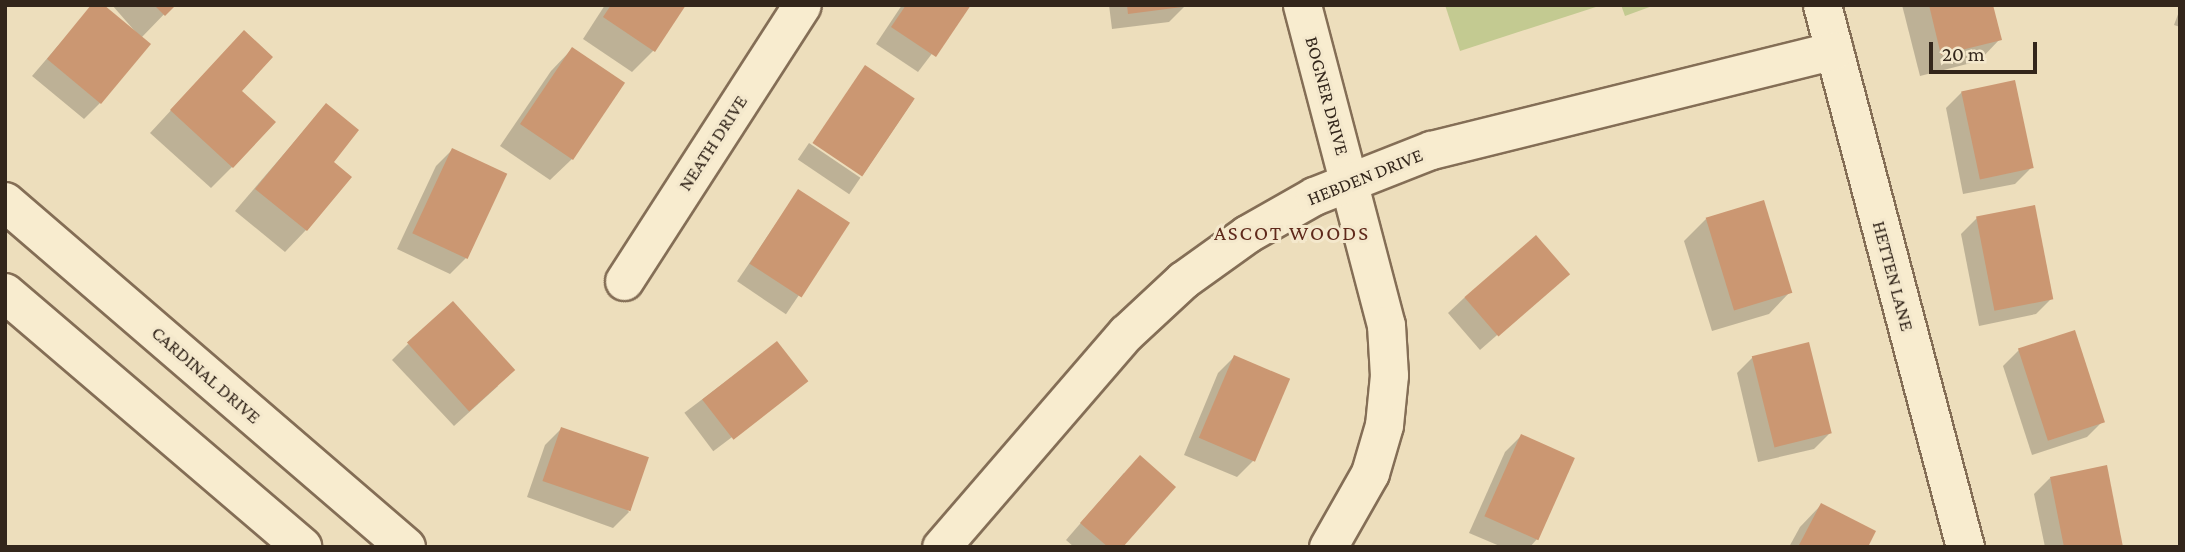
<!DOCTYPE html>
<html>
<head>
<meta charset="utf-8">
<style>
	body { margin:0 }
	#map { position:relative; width:2185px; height:552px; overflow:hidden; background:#eddebc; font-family:"Crimson Pro",serif }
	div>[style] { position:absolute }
	.green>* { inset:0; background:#c3ca91 }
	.shadow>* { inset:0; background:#0003; transform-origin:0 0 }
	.building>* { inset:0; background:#cb9772; transform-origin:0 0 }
	.roads { filter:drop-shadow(2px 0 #846e56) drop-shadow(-2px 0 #846e56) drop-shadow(0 2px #846e56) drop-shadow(0 -2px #846e56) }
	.street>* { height:37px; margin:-18.5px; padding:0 18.5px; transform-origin:18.5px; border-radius:18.5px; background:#f8eccf }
	.secondary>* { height:38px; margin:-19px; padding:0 19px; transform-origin:19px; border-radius:19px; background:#f8eccf }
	span { translate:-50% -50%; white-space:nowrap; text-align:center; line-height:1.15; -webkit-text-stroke:6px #f4e8cc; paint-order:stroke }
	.street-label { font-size:19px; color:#33261b }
	.neighbourhood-label { font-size:21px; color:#5f291b; letter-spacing:2px }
	.frame { position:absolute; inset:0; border:7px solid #33261b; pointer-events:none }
	.scale { position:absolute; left:1929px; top:42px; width:108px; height:32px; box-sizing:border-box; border:4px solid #33261b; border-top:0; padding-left:9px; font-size:21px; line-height:24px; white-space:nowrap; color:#33261b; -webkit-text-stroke:5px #f4e8cc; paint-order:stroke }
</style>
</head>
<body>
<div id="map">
	<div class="green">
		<div style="clip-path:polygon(1445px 5px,1602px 5px,1460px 51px)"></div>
		<div style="clip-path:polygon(1621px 5px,1655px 5px,1625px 16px)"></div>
	</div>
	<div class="shadow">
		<div style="clip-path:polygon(93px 5px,140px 37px,112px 5px,173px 5px,141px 38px,100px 103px,84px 119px,32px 76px)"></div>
		<div style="clip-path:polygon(605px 5px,684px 5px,653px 51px,632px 72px,583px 39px)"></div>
		<div style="clip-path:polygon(902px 5px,969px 5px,918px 72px,876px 44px)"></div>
		<div style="clip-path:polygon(1109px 5px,1185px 5px,1185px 6px,1169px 22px,1112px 29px)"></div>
		<div style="clip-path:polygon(1902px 5px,1991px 5px,2000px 39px,1979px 61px,1920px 76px)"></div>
		<div style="clip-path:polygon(2180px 9px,2180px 27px,2174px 25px)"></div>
		<div style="clip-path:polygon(572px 49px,572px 159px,550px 180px,500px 146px,551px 71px)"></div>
		<div style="clip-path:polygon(223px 54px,239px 91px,232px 167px,211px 188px,150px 133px)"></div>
		<div style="left:865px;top:68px;width:58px;height:90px;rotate:34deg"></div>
		<div style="clip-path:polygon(1962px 92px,2031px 168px,2015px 184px,1963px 194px,1946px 108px)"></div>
		<div style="clip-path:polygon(326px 105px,331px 162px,306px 230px,285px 252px,235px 211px)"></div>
		<div style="left:809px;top:143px;width:62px;height:20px;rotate:34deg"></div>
		<div style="clip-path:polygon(452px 150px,466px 258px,450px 274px,397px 249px,436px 166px)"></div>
		<div style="left:798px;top:191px;width:59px;height:109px;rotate:34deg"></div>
		<div style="clip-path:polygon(1977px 218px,2052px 298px,2036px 314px,1979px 326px,1961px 234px)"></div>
		<div style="clip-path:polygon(1706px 219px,1790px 292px,1769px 314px,1712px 331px,1684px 241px)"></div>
		<div style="clip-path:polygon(1567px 274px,1480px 350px,1448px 313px,1464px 298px)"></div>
		<div style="left:777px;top:343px;width:48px;height:116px;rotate:53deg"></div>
		<div style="clip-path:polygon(408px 344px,498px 386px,454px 426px,392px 360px)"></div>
		<div style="clip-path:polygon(2019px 350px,2103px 421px,2087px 437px,2032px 455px,2003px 366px)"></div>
		<div style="clip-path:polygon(1234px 357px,1253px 461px,1237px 477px,1184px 455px,1218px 373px)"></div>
		<div style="clip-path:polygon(1753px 357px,1830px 433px,1814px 449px,1758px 462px,1737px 373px)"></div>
		<div style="clip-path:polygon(561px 429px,629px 512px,613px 528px,527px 497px,545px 445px)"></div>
		<div style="clip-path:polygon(1521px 436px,1537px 539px,1530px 547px,1502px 547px,1469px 533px,1505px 452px)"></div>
		<div style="clip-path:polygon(1124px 473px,1121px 547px,1074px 547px,1066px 540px)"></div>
		<div style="clip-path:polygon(2050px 478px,2122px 547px,2045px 547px,2034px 494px)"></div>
		<div style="clip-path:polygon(1821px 505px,1866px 547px,1789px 547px,1800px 527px)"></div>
	</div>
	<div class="building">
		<div style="clip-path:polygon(91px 5px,104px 5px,151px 44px,101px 104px,47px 59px)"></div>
		<div style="clip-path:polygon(154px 5px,176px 5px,165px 16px)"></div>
		<div style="clip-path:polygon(611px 5px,686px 5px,655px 52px,603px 17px)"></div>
		<div style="clip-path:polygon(906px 5px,971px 5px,936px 57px,891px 27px)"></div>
		<div style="clip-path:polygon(1127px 5px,1182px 5px,1182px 7px,1128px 14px)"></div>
		<div style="clip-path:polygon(1929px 5px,1993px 5px,2002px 40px,1941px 55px)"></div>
		<div style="clip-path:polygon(244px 30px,273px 57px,242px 91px,276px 122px,233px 168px,170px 110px)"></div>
		<div style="left:572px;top:47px;width:64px;height:93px;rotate:34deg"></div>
		<div style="left:865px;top:65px;width:60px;height:94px;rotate:34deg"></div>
		<div style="left:2015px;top:80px;width:90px;height:55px;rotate:78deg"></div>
		<div style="clip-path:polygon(326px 103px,359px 130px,334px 162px,352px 177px,307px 231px,255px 189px)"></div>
		<div style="left:452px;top:148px;width:61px;height:94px;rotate:25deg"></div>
		<div style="left:798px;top:189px;width:62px;height:89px;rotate:33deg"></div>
		<div style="left:1764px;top:200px;width:97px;height:61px;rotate:73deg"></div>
		<div style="left:2035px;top:205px;width:96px;height:60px;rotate:79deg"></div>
		<div style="left:1536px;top:235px;width:52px;height:95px;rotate:49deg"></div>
		<div style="left:453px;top:301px;width:93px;height:62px;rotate:48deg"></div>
		<div style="left:2075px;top:330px;width:97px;height:60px;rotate:72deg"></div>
		<div style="left:777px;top:341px;width:51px;height:95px;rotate:52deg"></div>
		<div style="left:1809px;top:342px;width:94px;height:59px;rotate:76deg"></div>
		<div style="left:1234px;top:355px;width:61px;height:90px;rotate:23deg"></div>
		<div style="left:561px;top:427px;width:93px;height:57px;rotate:19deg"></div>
		<div style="left:1521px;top:434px;width:59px;height:90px;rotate:24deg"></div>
		<div style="clip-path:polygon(1140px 455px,1176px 487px,1123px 547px,1108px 547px,1080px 523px)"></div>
		<div style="clip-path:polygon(2107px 465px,2123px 547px,2064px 547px,2050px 477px)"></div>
		<div style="clip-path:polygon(1821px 503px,1876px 531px,1868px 547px,1798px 547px)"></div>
	</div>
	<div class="roads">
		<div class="street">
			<div style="left:1302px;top:5px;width:331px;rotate:75.3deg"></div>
			<div style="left:1386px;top:325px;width:50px;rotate:86.6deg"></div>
			<div style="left:1389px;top:375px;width:50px;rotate:95.7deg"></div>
			<div style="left:1384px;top:425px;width:50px;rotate:106.3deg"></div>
			<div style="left:1370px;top:473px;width:85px;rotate:119.6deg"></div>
			<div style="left:1822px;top:5px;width:561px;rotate:75.22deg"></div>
			<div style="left:624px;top:281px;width:328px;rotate:-57.2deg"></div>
			<div style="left:941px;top:547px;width:283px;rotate:-49.2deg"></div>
			<div style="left:1126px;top:333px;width:78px;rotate:-42.9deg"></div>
			<div style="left:1183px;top:280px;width:79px;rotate:-35.7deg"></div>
			<div style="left:1247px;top:234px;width:77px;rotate:-29.6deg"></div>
			<div style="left:1314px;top:196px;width:126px;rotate:-21.5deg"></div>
			<div style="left:1431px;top:150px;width:415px;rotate:-13.9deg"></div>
		</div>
		<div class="secondary">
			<div style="left:5px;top:202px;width:529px;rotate:40.71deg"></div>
			<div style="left:5px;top:293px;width:391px;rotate:40.5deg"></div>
		</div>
	</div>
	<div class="street-label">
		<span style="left:1327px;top:96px;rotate:75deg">BOGNER DRIVE</span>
		<span style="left:713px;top:143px;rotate:-57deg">NEATH DRIVE</span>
		<span style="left:1365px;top:177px;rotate:-22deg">HEBDEN DRIVE</span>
		<span style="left:1893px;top:276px;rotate:75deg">HETTEN LANE</span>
		<span style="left:206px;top:375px;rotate:41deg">CARDINAL DRIVE</span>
	</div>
	<div class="neighbourhood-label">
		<span style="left:1292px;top:233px">ASCOT WOODS</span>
	</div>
	<div class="frame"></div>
	<div class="scale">20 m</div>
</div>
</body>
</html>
